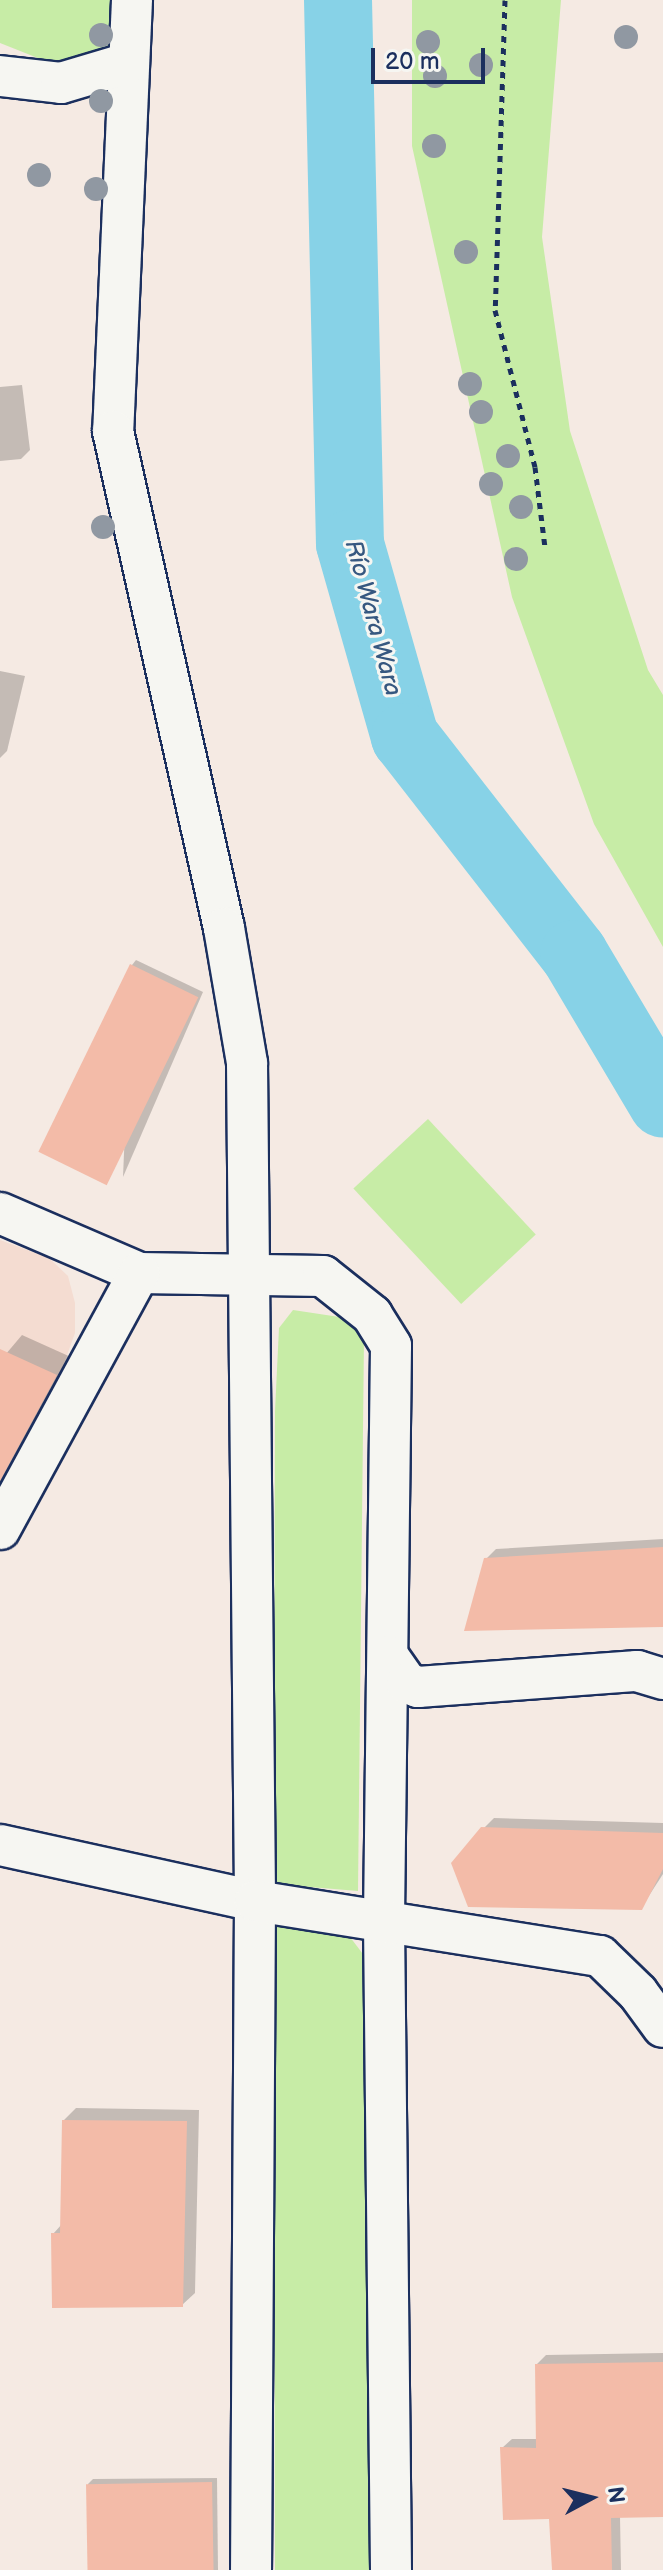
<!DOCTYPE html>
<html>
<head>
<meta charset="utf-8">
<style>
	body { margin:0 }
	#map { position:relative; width:663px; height:2570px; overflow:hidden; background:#f5eae3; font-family:"Balsamiq Sans",sans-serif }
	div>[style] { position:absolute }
	.built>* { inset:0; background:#f4dcd1 }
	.green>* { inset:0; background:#c7eca6; transform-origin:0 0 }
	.shadow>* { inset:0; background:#0003 }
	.river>* { height:68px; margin:-34px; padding:0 34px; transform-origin:34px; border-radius:34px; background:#87d2e7 }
	.building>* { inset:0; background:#f3bba8; transform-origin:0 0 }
	.path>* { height:5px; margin-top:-2.5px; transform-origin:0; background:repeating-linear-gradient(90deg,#1b2f5e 0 6px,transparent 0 12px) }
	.roads { filter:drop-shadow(2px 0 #1b2f5e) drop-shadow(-2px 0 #1b2f5e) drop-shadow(0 2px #1b2f5e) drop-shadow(0 -2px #1b2f5e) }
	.minor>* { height:40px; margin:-20px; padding:0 20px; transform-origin:20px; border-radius:20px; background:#f6f6f2 }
	.trees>* { width:24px; height:24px; margin:-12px; border-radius:50%; background:#9098a2 }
	span { translate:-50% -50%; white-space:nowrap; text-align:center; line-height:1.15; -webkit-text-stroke:6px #f6f6f2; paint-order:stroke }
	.water-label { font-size:24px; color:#365880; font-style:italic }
	.north { position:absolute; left:551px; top:2458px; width:80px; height:80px; -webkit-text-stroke:6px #f6f6f2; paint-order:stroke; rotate:83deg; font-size:22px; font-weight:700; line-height:32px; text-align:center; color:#1b2f5e }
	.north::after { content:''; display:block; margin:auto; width:28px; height:36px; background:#1b2f5e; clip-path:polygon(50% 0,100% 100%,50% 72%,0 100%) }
	.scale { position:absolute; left:371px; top:48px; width:114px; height:36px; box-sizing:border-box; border:4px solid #1b2f5e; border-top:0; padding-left:10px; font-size:24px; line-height:28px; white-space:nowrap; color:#1b2f5e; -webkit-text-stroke:6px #f6f6f2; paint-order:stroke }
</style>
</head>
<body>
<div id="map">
	<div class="built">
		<div style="clip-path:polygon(0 1240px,49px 1258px,68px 1276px,75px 1303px,75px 1333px,62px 1369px,0 1480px)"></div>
	</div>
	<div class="green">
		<div style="clip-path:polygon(0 0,123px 0,122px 45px,58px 66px,0 43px)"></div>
		<div style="clip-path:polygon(412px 0,561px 0,542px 237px,570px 431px,648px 670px,663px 695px,663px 947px,594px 824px,512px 597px,412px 146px)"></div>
		<div style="left:428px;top:1119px;width:158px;height:102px;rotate:47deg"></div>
		<div style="clip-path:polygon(293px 1310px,346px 1318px,364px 1338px,358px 1891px,274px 1884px,275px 1411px,279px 1328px)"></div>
		<div style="clip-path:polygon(274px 1926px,350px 1937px,369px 1962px,375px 2570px,275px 2570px)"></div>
	</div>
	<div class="shadow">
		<div style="clip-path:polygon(22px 385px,30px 450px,21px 459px,0 461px,0 387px)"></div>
		<div style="clip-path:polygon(0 671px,25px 676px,7px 751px,0 758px)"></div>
		<div style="clip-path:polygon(136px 960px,203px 992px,123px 1177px,132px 965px)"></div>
		<div style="clip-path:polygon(22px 1335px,73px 1358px,0 1490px,0 1361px)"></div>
		<div style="clip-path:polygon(663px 1539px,663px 1625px,486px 1559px,496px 1549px)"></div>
		<div style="clip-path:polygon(494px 1818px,663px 1823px,663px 1874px,641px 1908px,483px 1829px)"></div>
		<div style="clip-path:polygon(76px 2108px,199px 2110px,195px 2293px,182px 2305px,53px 2234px,62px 2224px,64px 2120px)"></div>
		<div style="clip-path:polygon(663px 2353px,663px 2515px,620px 2516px,621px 2570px,554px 2570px,551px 2517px,502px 2448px,512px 2439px,538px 2439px,537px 2364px,546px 2355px)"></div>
		<div style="clip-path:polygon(217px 2478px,218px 2570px,89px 2570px,88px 2484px,93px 2479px)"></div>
	</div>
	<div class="river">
		<div style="left:338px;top:0;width:544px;rotate:88.74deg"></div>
		<div style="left:350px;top:544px;width:201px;rotate:74.1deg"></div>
		<div style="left:405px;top:737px;width:275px;rotate:52.1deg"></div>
		<div style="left:574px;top:954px;width:174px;rotate:59.3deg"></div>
	</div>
	<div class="building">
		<div style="left:130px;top:964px;width:76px;height:209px;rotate:26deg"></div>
		<div style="clip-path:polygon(0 1349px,57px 1375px,0 1481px)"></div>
		<div style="clip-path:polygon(663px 1547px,663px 1627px,464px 1631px,484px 1558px)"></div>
		<div style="clip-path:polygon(481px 1827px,663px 1833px,663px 1869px,642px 1910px,468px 1907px,451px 1863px)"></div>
		<div style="clip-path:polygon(62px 2120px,187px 2121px,183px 2307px,52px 2308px,51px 2233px,60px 2233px)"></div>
		<div style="clip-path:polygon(663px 2362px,663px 2517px,611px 2518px,612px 2570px,552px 2570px,549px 2519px,503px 2520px,500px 2447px,536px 2448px,535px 2364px)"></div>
		<div style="left:212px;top:2482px;width:88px;height:126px;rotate:89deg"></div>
	</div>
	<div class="path">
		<div style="left:505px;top:0;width:310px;rotate:91.8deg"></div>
		<div style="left:495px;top:310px;width:162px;rotate:75.7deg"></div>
		<div style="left:535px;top:467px;width:81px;rotate:82.9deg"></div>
	</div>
	<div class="roads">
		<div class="minor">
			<div style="left:132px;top:0;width:431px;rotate:92.5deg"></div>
			<div style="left:113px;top:431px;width:509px;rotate:77.41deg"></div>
			<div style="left:224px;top:928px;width:137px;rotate:80.3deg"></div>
			<div style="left:247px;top:1063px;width:838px;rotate:89.45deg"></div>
			<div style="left:255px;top:1901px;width:669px;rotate:90.34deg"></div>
			<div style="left:0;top:76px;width:61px;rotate:6.5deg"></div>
			<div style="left:61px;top:83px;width:70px;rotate:-16.6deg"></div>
			<div style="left:0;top:1213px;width:151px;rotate:23.3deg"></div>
			<div style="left:139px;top:1273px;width:184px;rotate:0.9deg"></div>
			<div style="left:323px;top:1276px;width:63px;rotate:38.5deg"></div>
			<div style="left:372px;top:1315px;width:36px;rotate:58deg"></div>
			<div style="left:391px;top:1346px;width:577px;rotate:90.7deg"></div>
			<div style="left:384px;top:1923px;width:647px;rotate:89.38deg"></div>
			<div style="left:0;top:1529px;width:291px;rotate:-61.5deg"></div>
			<div style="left:388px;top:1656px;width:33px;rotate:55deg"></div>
			<div style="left:407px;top:1683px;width:12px;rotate:20deg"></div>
			<div style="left:418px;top:1687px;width:220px;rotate:-4.2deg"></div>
			<div style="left:637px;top:1671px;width:27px;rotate:17deg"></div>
			<div style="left:0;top:1845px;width:261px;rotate:12.4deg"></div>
			<div style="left:255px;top:1901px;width:349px;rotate:9.1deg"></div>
			<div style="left:600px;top:1956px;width:53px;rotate:44.2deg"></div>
			<div style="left:638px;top:1993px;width:42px;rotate:53.7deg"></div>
		</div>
	</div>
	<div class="trees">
		<div style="left:101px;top:35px"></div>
		<div style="left:626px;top:37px"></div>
		<div style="left:428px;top:42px"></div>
		<div style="left:481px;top:65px"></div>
		<div style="left:435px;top:76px"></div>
		<div style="left:101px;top:101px"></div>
		<div style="left:434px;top:146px"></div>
		<div style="left:39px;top:175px"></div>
		<div style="left:96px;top:189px"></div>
		<div style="left:466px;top:252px"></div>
		<div style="left:470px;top:384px"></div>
		<div style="left:481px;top:412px"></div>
		<div style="left:508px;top:456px"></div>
		<div style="left:491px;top:484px"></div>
		<div style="left:521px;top:507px"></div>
		<div style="left:103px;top:527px"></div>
		<div style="left:516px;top:559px"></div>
	</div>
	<div class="water-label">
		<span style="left:373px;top:618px;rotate:75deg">Río Wara Wara</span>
	</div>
	<div class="north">N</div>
	<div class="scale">20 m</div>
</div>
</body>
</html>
